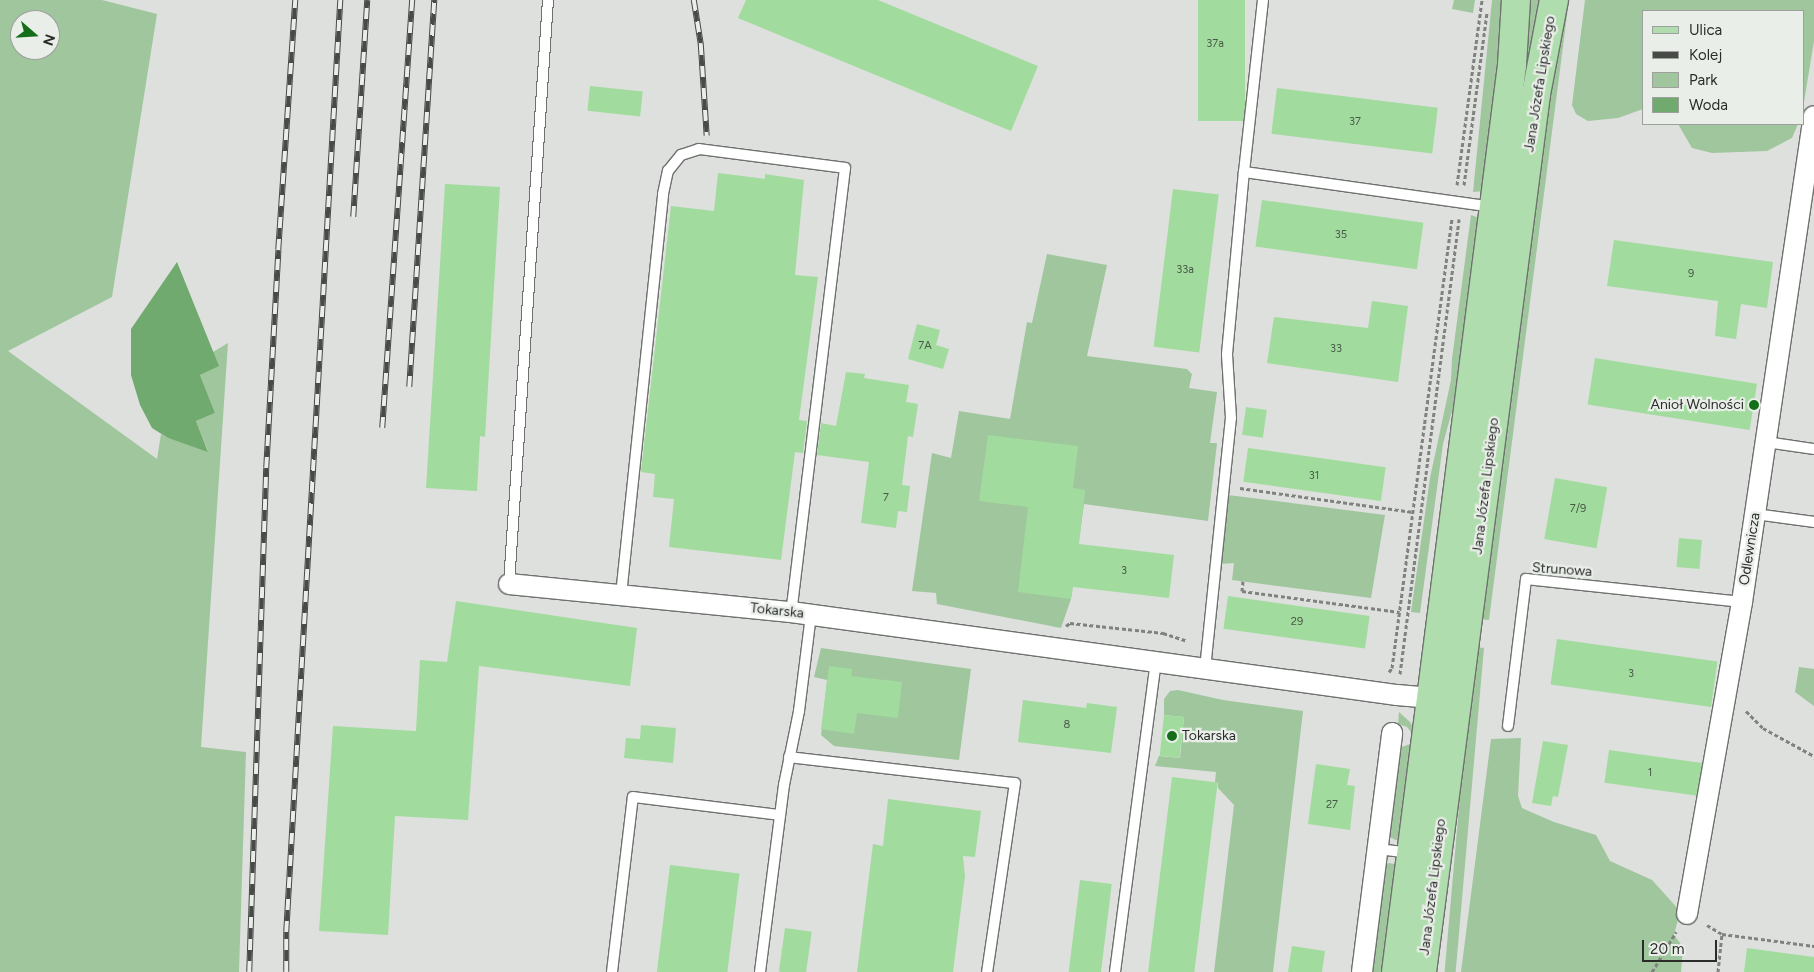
<!DOCTYPE html>
<html>
<head>
<meta charset="utf-8">
<style>
	body { margin:0 }
	#map { position:relative; width:1814px; height:972px; overflow:hidden; background:#dde0dc; font-family:Figtree,sans-serif }
	div>[style] { position:absolute }
	.green>* { inset:0; background:#a0c69e; transform-origin:0 0 }
	.water>* { inset:0; background:#71aa6f }
	.building>* { inset:0; background:#a1dc9e; transform-origin:0 0 }
	.path>* { height:3px; margin-top:-1.5px; transform-origin:0; background:repeating-linear-gradient(90deg,#7f827f 0 4px,transparent 0 6.5px) }
	.roads { filter:drop-shadow(1px 0 #6e716e) drop-shadow(-1px 0 #6e716e) drop-shadow(0 1px #6e716e) drop-shadow(0 -1px #6e716e) }
	.lane>* { height:10px; margin:-5px; padding:0 5px; transform-origin:5px; border-radius:5px; background:#fff }
	.street>* { height:20px; margin:-10px; padding:0 10px; transform-origin:10px; border-radius:10px; background:#fff }
	.primary>* { height:28px; margin:-14px; padding:0 14px; transform-origin:14px; border-radius:14px; background:#afddad }
	.rail>* { height:5.5px; margin-top:-2.75px; transform-origin:0; background:repeating-linear-gradient(90deg,#eaeee9 0 11px,#484a48 0 22px); box-sizing:border-box; border-block:1px solid #484a48 }
	.dots>* { width:14px; height:14px; translate:-50% -50%; box-sizing:border-box; border:2px solid #eaeee9; border-radius:50% }
	span { translate:-50% -50%; white-space:nowrap; text-align:center; line-height:1.15; -webkit-text-stroke:4.5px #eaeee9; paint-order:stroke }
	.number-label { font-size:11px; color:#485847 }
	.number-label span { -webkit-text-stroke-width:0 }
	.street-label { font-size:14px; color:#2a2c2a }
	.poi-label { font-size:14px; color:#2a2c2a }
	.right { translate:-100% -50%; text-align:right }
	.left { translate:0 -50%; text-align:left }
	.legend { position:absolute; left:1642px; top:10px; width:162px; height:115px; box-sizing:border-box; background:#eaeee9; border:1px solid #9da09d; margin:0; padding:6px 9px; list-style:none; font-size:15px; color:#2a2c2a }
	.legend li { display:flex; align-items:center; gap:10px; height:25px }
	.legend b { width:25px; border:1px solid #9da09d }
	.north { position:absolute; left:10px; top:10px; width:50px; height:50px; box-sizing:border-box; background:#eaeee9; border:1px solid #9da09d; border-radius:50%; rotate:109deg; font-size:14px; font-weight:700; line-height:20px; text-align:center; color:#2a2c2a }
	.north::after { content:''; display:block; margin:auto; width:18px; height:22px; background:#146e19; clip-path:polygon(50% 0,100% 100%,50% 72%,0 100%) }
	.scale { position:absolute; left:1642px; top:940px; width:75px; height:22px; box-sizing:border-box; border:2px solid #2a2c2a; border-top:0; padding-left:6px; font-size:15px; line-height:18px; white-space:nowrap; color:#2a2c2a; -webkit-text-stroke:4px #eaeee9; paint-order:stroke }
</style>
</head>
<body>
<div id="map">
	<div class="green">
		<div style="clip-path:polygon(evenodd,0 0,102px 0,157px 14px,112px 297px,8px 351px,157px 459px,161px 434px,168px 438px,208px 451px,196px 421px,215px 413px,200px 375px,218px 366px,213px 352px,228px 343px,201px 747px,246px 752px,239px 972px,0 972px,0 0,20px 20px,50px 20px,50px 50px,20px 50px,20px 20px)"></div>
		<div style="clip-path:polygon(1454px 0,1475px 0,1473px 13px,1452px 9px)"></div>
		<div style="clip-path:polygon(1492px 0,1503px 0,1499px 86px,1484px 191px,1473px 192px)"></div>
		<div style="clip-path:polygon(1524px 0,1543px 0,1527px 68px,1525px 69px)"></div>
		<div style="clip-path:polygon(1564px 0,1569px 0,1489px 620px,1477px 619px,1538px 140px)"></div>
		<div style="clip-path:polygon(1585px 0,1814px 0,1814px 41px,1803px 108px,1803px 11px,1643px 11px,1643px 109px,1618px 118px,1588px 121px,1576px 114px,1572px 105px)"></div>
		<div style="clip-path:polygon(1678px 124px,1798px 124px,1792px 138px,1767px 151px,1712px 153px,1692px 148px)"></div>
		<div style="clip-path:polygon(1471px 215px,1479px 218px,1461px 378px,1443px 444px,1420px 613px,1411px 612px,1430px 478px,1451px 380px,1452px 359px)"></div>
		<div style="clip-path:polygon(1047px 254px,1107px 265px,1087px 356px,1187px 369px,1192px 374px,1189px 388px,1217px 392px,1210px 443px,1217px 443px,1208px 521px,1084px 504px,1071px 599px,1061px 628px,937px 604px,936px 593px,912px 591px,932px 453px,951px 458px,959px 411px,1010px 419px,1027px 322px,1032px 323px)"></div>
		<div style="clip-path:polygon(1228px 495px,1385px 515px,1371px 598px,1232px 580px,1234px 563px,1220px 564px)"></div>
		<div style="left:1473px;top:647px;width:11px;height:328px;rotate:5deg"></div>
		<div style="clip-path:polygon(821px 648px,971px 669px,959px 760px,834px 746px,821px 735px,827px 680px,814px 677px)"></div>
		<div style="clip-path:polygon(1799px 667px,1814px 669px,1814px 706px,1795px 692px)"></div>
		<div style="clip-path:polygon(1178px 690px,1223px 700px,1303px 711px,1273px 972px,1214px 972px,1234px 805px,1218px 788px,1218px 783px,1215px 782px,1216px 772px,1155px 766px,1159px 756px,1180px 758px,1184px 717px,1164px 715px,1164px 699px,1170px 691px)"></div>
		<div style="clip-path:polygon(1399px 712px,1410px 722px,1414px 730px,1400px 840px,1396px 840px,1387px 836px,1402px 747px,1410px 744px,1411px 740px,1411px 732px,1407px 727px,1398px 724px)"></div>
		<div style="clip-path:polygon(1521px 738px,1518px 796px,1522px 808px,1554px 822px,1596px 835px,1610px 861px,1652px 880px,1680px 911px,1674px 935px,1683px 947px,1681px 972px,1461px 972px,1491px 739px)"></div>
		<div style="clip-path:polygon(1389px 863px,1399px 865px,1388px 972px,1371px 972px,1384px 864px)"></div>
	</div>
	<div class="water">
		<div style="clip-path:polygon(177px 262px,219px 366px,200px 375px,215px 413px,196px 421px,208px 452px,168px 438px,152px 428px,140px 405px,131px 375px,131px 329px)"></div>
	</div>
	<div class="building">
		<div style="clip-path:polygon(746px 0,878px 0,1038px 66px,1011px 131px,738px 18px)"></div>
		<div style="left:1198px;top:0;width:47px;height:121px"></div>
		<div style="left:590px;top:86px;width:53px;height:25px;rotate:6deg"></div>
		<div style="left:1277px;top:88px;width:162px;height:46px;rotate:7deg"></div>
		<div style="clip-path:polygon(718px 173px,765px 179px,765px 174px,804px 180px,795px 275px,818px 277px,799px 420px,807px 421px,803px 453px,795px 452px,781px 560px,669px 547px,674px 499px,653px 497px,655px 474px,641px 472px,671px 206px,714px 211px)"></div>
		<div style="clip-path:polygon(445px 184px,500px 187px,485px 437px,480px 436px,477px 491px,426px 488px)"></div>
		<div style="left:1173px;top:189px;width:46px;height:159px;rotate:7deg"></div>
		<div style="left:1262px;top:200px;width:163px;height:47px;rotate:8deg"></div>
		<div style="clip-path:polygon(1614px 240px,1773px 262px,1767px 308px,1741px 304px,1736px 339px,1715px 336px,1718px 301px,1607px 286px)"></div>
		<div style="clip-path:polygon(1372px 301px,1408px 306px,1398px 382px,1267px 363px,1274px 317px,1368px 328px)"></div>
		<div style="clip-path:polygon(917px 324px,940px 330px,936px 345px,949px 349px,943px 369px,908px 359px)"></div>
		<div style="left:1595px;top:358px;width:164px;height:47px;rotate:9deg"></div>
		<div style="clip-path:polygon(846px 372px,865px 374px,864px 378px,909px 385px,906px 402px,918px 404px,913px 437px,908px 436px,902px 485px,910px 486px,907px 512px,898px 511px,896px 528px,861px 523px,869px 462px,817px 455px,821px 423px,836px 426px)"></div>
		<div style="left:1246px;top:407px;width:21px;height:28px;rotate:8deg"></div>
		<div style="clip-path:polygon(988px 435px,1078px 446px,1073px 488px,1085px 490px,1079px 544px,1174px 555px,1169px 598px,1073px 587px,1071px 599px,1018px 592px,1028px 507px,979px 501px)"></div>
		<div style="left:1248px;top:448px;width:139px;height:34px;rotate:8deg"></div>
		<div style="left:1555px;top:478px;width:53px;height:62px;rotate:10deg"></div>
		<div style="left:1679px;top:538px;width:23px;height:29px;rotate:5deg"></div>
		<div style="left:1228px;top:596px;width:143px;height:33px;rotate:8deg"></div>
		<div style="clip-path:polygon(456px 601px,637px 628px,630px 686px,479px 666px,468px 820px,395px 816px,388px 935px,319px 931px,333px 726px,416px 731px,420px 660px,447px 662px)"></div>
		<div style="left:1557px;top:639px;width:162px;height:46px;rotate:8deg"></div>
		<div style="clip-path:polygon(829px 666px,852px 669px,851px 676px,902px 682px,898px 718px,857px 713px,854px 734px,821px 729px)"></div>
		<div style="clip-path:polygon(1023px 700px,1086px 708px,1087px 703px,1117px 707px,1111px 753px,1018px 742px)"></div>
		<div style="left:1164px;top:715px;width:20px;height:41px;rotate:6deg"></div>
		<div style="clip-path:polygon(641px 725px,676px 728px,673px 763px,624px 758px,626px 738px,640px 739px)"></div>
		<div style="clip-path:polygon(1543px 741px,1568px 745px,1558px 797px,1553px 796px,1551px 806px,1532px 803px)"></div>
		<div style="left:1609px;top:750px;width:94px;height:33px;rotate:8deg"></div>
		<div style="clip-path:polygon(1316px 764px,1350px 769px,1347px 785px,1355px 786px,1350px 830px,1308px 824px)"></div>
		<div style="left:1172px;top:777px;width:46px;height:197px;rotate:7deg"></div>
		<div style="clip-path:polygon(888px 799px,981px 811px,975px 857px,963px 856px,965px 876px,953px 972px,857px 972px,873px 844px,883px 846px)"></div>
		<div style="left:670px;top:865px;width:70px;height:108px;rotate:7deg"></div>
		<div style="left:1080px;top:880px;width:32px;height:93px;rotate:7deg"></div>
		<div style="left:785px;top:928px;width:27px;height:44px;rotate:8deg"></div>
		<div style="clip-path:polygon(1292px 946px,1325px 951px,1322px 972px,1288px 972px)"></div>
		<div style="clip-path:polygon(1747px 948px,1814px 957px,1814px 972px,1744px 972px)"></div>
	</div>
	<div class="path">
		<div style="left:1457px;top:185px;width:187px;rotate:-82.3deg"></div>
		<div style="left:1464px;top:185px;width:174px;rotate:-82.4deg"></div>
		<div style="left:1240px;top:488px;width:175px;rotate:7.9deg"></div>
		<div style="left:1243px;top:581px;width:10px;rotate:96deg"></div>
		<div style="left:1242px;top:591px;width:159px;rotate:7.6deg"></div>
		<div style="left:1066px;top:626px;width:5px;rotate:-37deg"></div>
		<div style="left:1070px;top:623px;width:94px;rotate:6.1deg"></div>
		<div style="left:1163px;top:633px;width:25px;rotate:18deg"></div>
		<div style="left:1389px;top:672px;width:5px;rotate:-53deg"></div>
		<div style="left:1392px;top:668px;width:453px;rotate:-82.4deg"></div>
		<div style="left:1400px;top:674px;width:459px;rotate:-82.6deg"></div>
		<div style="left:1746px;top:711px;width:24px;rotate:45deg"></div>
		<div style="left:1763px;top:728px;width:58px;rotate:28.8deg"></div>
		<div style="left:1707px;top:925px;width:17px;rotate:31deg"></div>
		<div style="left:1722px;top:934px;width:93px;rotate:7.4deg"></div>
		<div style="left:1652px;top:972px;width:47px;rotate:-59deg"></div>
		<div style="left:1718px;top:972px;width:38px;rotate:-84deg"></div>
	</div>
	<div class="roads">
		<div class="lane">
			<div style="left:1244px;top:172px;width:173px;rotate:-83.7deg"></div>
			<div style="left:1766px;top:442px;width:49px;rotate:8.3deg"></div>
			<div style="left:1755px;top:514px;width:60px;rotate:7.7deg"></div>
			<div style="left:509px;top:584px;width:585px;rotate:-86.18deg"></div>
			<div style="left:621px;top:595px;width:403px;rotate:-84deg"></div>
			<div style="left:663px;top:194px;width:24px;rotate:-78deg"></div>
			<div style="left:668px;top:171px;width:21px;rotate:-51deg"></div>
			<div style="left:681px;top:155px;width:19px;rotate:-18deg"></div>
			<div style="left:699px;top:149px;width:147px;rotate:7.4deg"></div>
			<div style="left:845px;top:168px;width:447px;rotate:96.9deg"></div>
			<div style="left:1205px;top:669px;width:252px;rotate:-84.1deg"></div>
			<div style="left:1231px;top:418px;width:64px;rotate:-93.6deg"></div>
			<div style="left:1227px;top:354px;width:183px;rotate:-84.7deg"></div>
			<div style="left:1244px;top:172px;width:250px;rotate:8deg"></div>
			<div style="left:1508px;top:726px;width:148px;rotate:-83deg"></div>
			<div style="left:1526px;top:579px;width:217px;rotate:6.1deg"></div>
			<div style="left:789px;top:757px;width:227px;rotate:6.6deg"></div>
			<div style="left:1015px;top:783px;width:191px;rotate:98.4deg"></div>
			<div style="left:1378px;top:849px;width:31px;rotate:7deg"></div>
			<div style="left:612px;top:972px;width:176px;rotate:-83.2deg"></div>
			<div style="left:633px;top:797px;width:148px;rotate:7deg"></div>
			<div style="left:760px;top:972px;width:189px;rotate:-82.7deg"></div>
			<div style="left:784px;top:785px;width:76px;rotate:-78.5deg"></div>
			<div style="left:799px;top:711px;width:97px;rotate:-82.9deg"></div>
			<div style="left:1115px;top:972px;width:313px;rotate:-82.5deg"></div>
		</div>
		<div class="street">
			<div style="left:509px;top:584px;width:283px;rotate:5.7deg"></div>
			<div style="left:791px;top:612px;width:612px;rotate:7.8deg"></div>
			<div style="left:1397px;top:695px;width:35px;rotate:5deg"></div>
			<div style="left:1432px;top:698px;width:13px;rotate:-29deg"></div>
			<div style="left:1687px;top:914px;width:317px;rotate:-80deg"></div>
			<div style="left:1742px;top:602px;width:491px;rotate:-81.6deg"></div>
			<div style="left:1362px;top:972px;width:241px;rotate:-82.8deg"></div>
		</div>
		<div class="primary">
			<div style="left:1396px;top:972px;width:914px;rotate:-82.71deg"></div>
			<div style="left:1512px;top:65px;width:65px;rotate:-86.5deg"></div>
			<div style="left:1422px;top:972px;width:885px;rotate:-82.6deg"></div>
			<div style="left:1536px;top:94px;width:96px;rotate:-79.2deg"></div>
		</div>
	</div>
	<div class="rail">
		<div style="left:694px;top:0;width:45px;rotate:81deg"></div>
		<div style="left:701px;top:44px;width:92px;rotate:86.3deg"></div>
		<div style="left:353px;top:217px;width:217px;rotate:-86.3deg"></div>
		<div style="left:409px;top:387px;width:388px;rotate:-86.3deg"></div>
		<div style="left:382px;top:428px;width:429px;rotate:-86deg"></div>
		<div style="left:249px;top:972px;width:504px;rotate:-88.07deg"></div>
		<div style="left:266px;top:468px;width:218px;rotate:-86.8deg"></div>
		<div style="left:278px;top:250px;width:251px;rotate:-86.1deg"></div>
		<div style="left:286px;top:972px;width:40px;rotate:-90deg"></div>
		<div style="left:286px;top:932px;width:934px;rotate:-86.68deg"></div>
	</div>
	<div class="dots">
		<div style="left:1754px;top:405px;background:#146e19"></div>
		<div style="left:1172px;top:736px;background:#146e19"></div>
	</div>
	<div class="number-label">
		<span style="left:1215px;top:44px">37a</span>
		<span style="left:1355px;top:122px">37</span>
		<span style="left:1341px;top:235px">35</span>
		<span style="left:1185px;top:270px">33a</span>
		<span style="left:1691px;top:274px">9</span>
		<span style="left:925px;top:346px">7A</span>
		<span style="left:1336px;top:349px">33</span>
		<span style="left:1314px;top:476px">31</span>
		<span style="left:886px;top:498px">7</span>
		<span style="left:1578px;top:509px">7/9</span>
		<span style="left:1124px;top:571px">3</span>
		<span style="left:1297px;top:622px">29</span>
		<span style="left:1631px;top:674px">3</span>
		<span style="left:1067px;top:725px">8</span>
		<span style="left:1650px;top:773px">1</span>
		<span style="left:1332px;top:805px">27</span>
	</div>
	<div class="street-label">
		<span style="left:1540px;top:84px;rotate:-81deg">Jana Józefa Lipskiego</span>
		<span style="left:1486px;top:486px;rotate:-83deg">Jana Józefa Lipskiego</span>
		<span style="left:1750px;top:549px;rotate:-81deg">Odlewnicza</span>
		<span style="left:1562px;top:570px;rotate:4deg">Strunowa</span>
		<span style="left:777px;top:611px;rotate:6deg">Tokarska</span>
		<span style="left:1433px;top:887px;rotate:-83deg">Jana Józefa Lipskiego</span>
	</div>
	<div class="poi-label">
		<span class="right" style="left:1744px;top:405px">Anioł Wolności</span>
		<span class="left" style="left:1182px;top:736px">Tokarska</span>
	</div>
	<ul class="legend">
	<li><b style="height:6px;background:#afddad"></b>Ulica</li>
	<li><b style="height:6px;background:#484a48"></b>Kolej</li>
	<li><b style="height:14px;background:#a0c69e"></b>Park</li>
	<li><b style="height:14px;background:#71aa6f"></b>Woda</li>
	</ul>
	<div class="north">N</div>
	<div class="scale">20 m</div>
</div>
</body>
</html>
